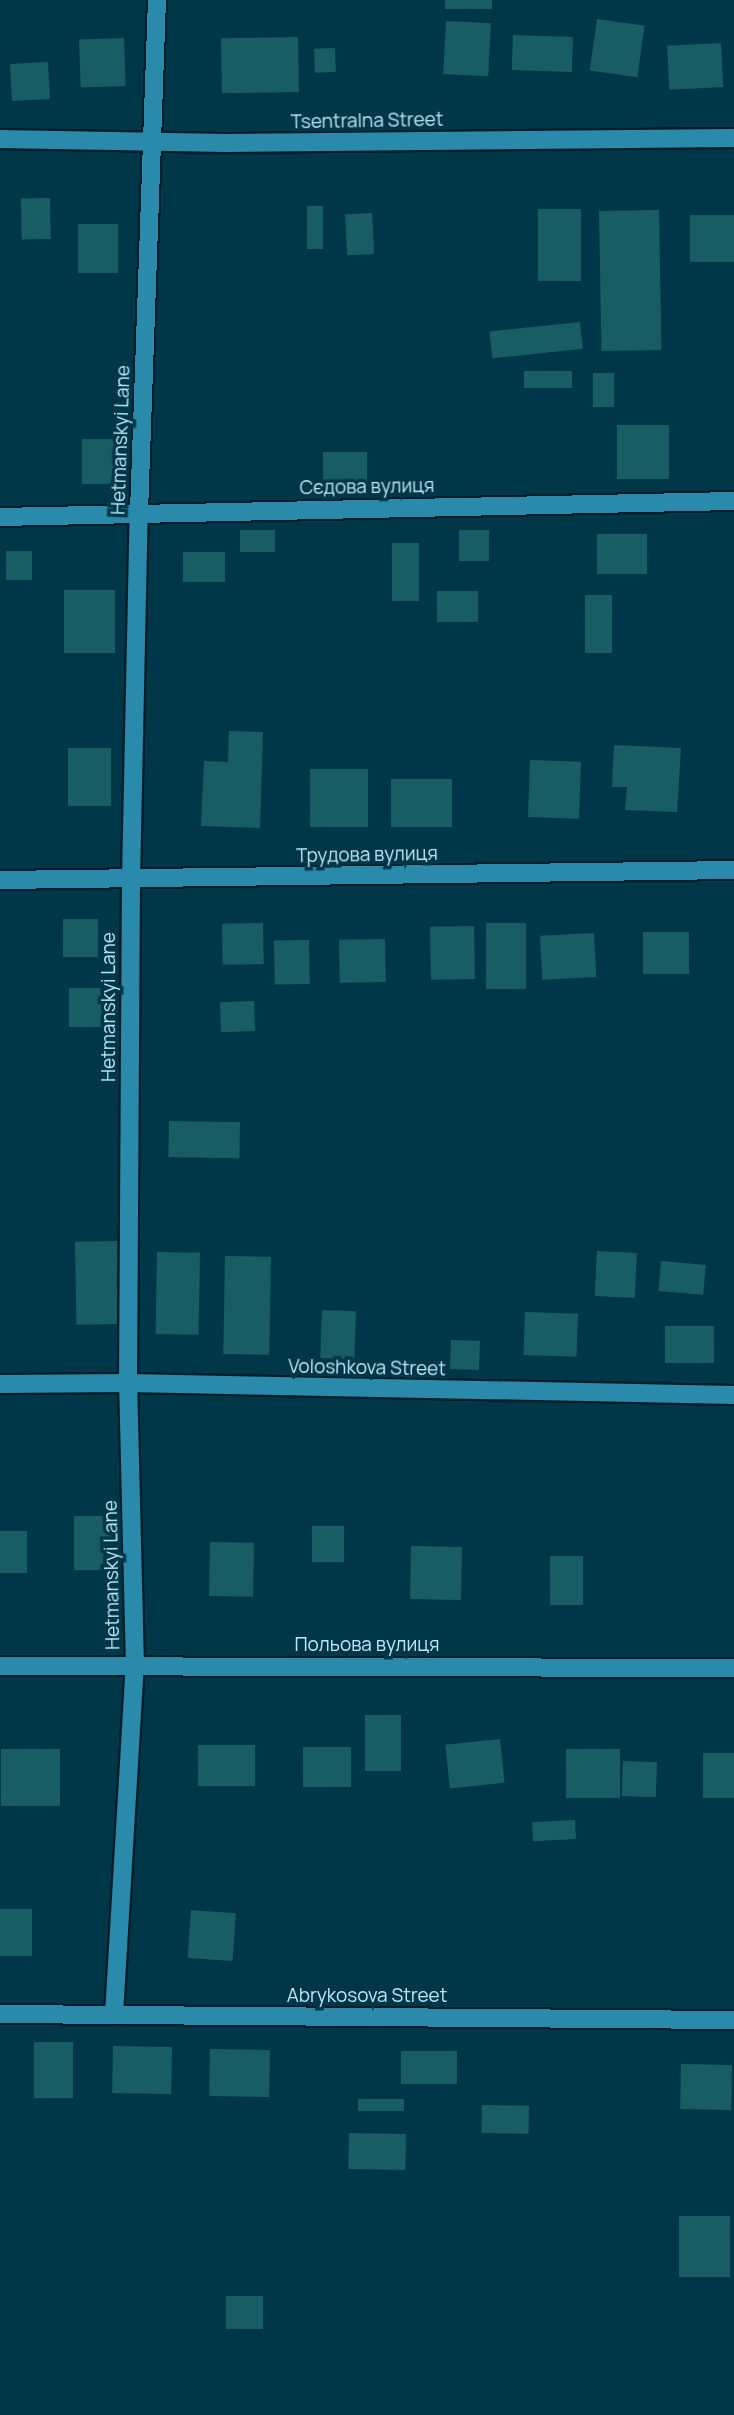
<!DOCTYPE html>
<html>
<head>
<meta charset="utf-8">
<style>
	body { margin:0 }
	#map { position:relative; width:734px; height:2415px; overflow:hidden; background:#003748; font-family:Manrope,sans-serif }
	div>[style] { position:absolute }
	.building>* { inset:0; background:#185d64; transform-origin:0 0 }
	.roads { filter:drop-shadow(2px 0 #011d27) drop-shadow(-2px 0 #011d27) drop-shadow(0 2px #011d27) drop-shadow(0 -2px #011d27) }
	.street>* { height:18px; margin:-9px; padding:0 9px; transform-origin:9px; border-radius:9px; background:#298aab }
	span { translate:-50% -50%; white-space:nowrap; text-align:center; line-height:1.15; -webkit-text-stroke:7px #003748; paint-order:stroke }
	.street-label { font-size:19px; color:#bce6f8 }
</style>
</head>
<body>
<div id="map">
	<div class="building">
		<div style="left:445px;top:0;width:47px;height:9px"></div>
		<div style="left:597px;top:19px;width:48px;height:52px;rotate:8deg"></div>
		<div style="left:446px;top:21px;width:45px;height:53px;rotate:3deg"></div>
		<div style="left:513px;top:35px;width:60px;height:35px;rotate:2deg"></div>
		<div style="left:298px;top:37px;width:55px;height:77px;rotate:89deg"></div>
		<div style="left:124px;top:38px;width:48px;height:45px;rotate:88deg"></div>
		<div style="left:721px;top:43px;width:44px;height:54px;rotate:87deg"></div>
		<div style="left:335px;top:48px;width:24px;height:21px;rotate:88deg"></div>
		<div style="left:48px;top:62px;width:37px;height:38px;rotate:87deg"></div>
		<div style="left:50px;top:198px;width:41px;height:29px;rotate:89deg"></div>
		<div style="left:307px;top:206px;width:16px;height:43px"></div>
		<div style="left:538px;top:209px;width:43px;height:72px"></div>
		<div style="left:659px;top:210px;width:140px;height:60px;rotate:89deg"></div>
		<div style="left:372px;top:213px;width:41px;height:27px;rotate:87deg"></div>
		<div style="left:734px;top:215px;width:47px;height:44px;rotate:90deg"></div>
		<div style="left:118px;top:224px;width:49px;height:40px;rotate:90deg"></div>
		<div style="left:580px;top:322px;width:27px;height:91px;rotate:84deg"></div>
		<div style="left:572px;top:371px;width:17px;height:48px;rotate:90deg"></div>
		<div style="left:593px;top:373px;width:21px;height:34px"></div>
		<div style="left:669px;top:425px;width:54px;height:52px;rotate:90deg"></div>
		<div style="left:122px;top:439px;width:45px;height:40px;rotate:90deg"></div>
		<div style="left:323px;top:452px;width:44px;height:33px"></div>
		<div style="left:240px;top:530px;width:35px;height:22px"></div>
		<div style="left:459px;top:530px;width:30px;height:31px"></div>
		<div style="left:647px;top:534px;width:40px;height:50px;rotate:90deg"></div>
		<div style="left:392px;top:543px;width:27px;height:58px"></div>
		<div style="left:6px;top:551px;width:26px;height:29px"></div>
		<div style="left:183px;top:552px;width:42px;height:30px"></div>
		<div style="left:64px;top:590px;width:51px;height:63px"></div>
		<div style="left:478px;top:591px;width:31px;height:41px;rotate:90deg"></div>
		<div style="left:612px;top:595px;width:58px;height:27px;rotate:90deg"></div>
		<div style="clip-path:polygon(229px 731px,263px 732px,260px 828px,201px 826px,204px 761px,228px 762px)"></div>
		<div style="clip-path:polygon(614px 745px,681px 748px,677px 812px,625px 810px,627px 787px,612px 787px)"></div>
		<div style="left:68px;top:748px;width:43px;height:58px"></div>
		<div style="left:530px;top:760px;width:51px;height:57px;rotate:2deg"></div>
		<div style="left:368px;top:769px;width:58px;height:58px;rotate:90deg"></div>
		<div style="left:391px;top:779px;width:61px;height:48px"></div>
		<div style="left:98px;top:919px;width:38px;height:35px;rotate:90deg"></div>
		<div style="left:263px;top:923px;width:41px;height:41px;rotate:89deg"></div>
		<div style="left:486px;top:923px;width:40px;height:66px"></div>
		<div style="left:474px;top:926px;width:53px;height:44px;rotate:89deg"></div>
		<div style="left:689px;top:932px;width:42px;height:46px;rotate:90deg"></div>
		<div style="left:594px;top:933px;width:44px;height:54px;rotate:87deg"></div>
		<div style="left:385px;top:939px;width:43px;height:46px;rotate:89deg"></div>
		<div style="left:309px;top:940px;width:44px;height:35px;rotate:89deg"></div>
		<div style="left:69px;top:988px;width:40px;height:39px"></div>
		<div style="left:254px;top:1001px;width:30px;height:34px;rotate:88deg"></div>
		<div style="left:169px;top:1121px;width:71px;height:36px;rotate:1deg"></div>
		<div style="left:122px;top:1241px;width:83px;height:47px;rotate:89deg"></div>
		<div style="left:597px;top:1251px;width:40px;height:45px;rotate:3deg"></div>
		<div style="left:157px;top:1252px;width:43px;height:82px;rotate:1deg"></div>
		<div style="left:225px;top:1256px;width:46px;height:98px;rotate:1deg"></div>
		<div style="left:661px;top:1261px;width:45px;height:30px;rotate:5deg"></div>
		<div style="left:322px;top:1310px;width:34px;height:48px;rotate:2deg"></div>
		<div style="left:525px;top:1312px;width:53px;height:43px;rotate:2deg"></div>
		<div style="left:665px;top:1326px;width:49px;height:37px"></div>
		<div style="left:451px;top:1340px;width:29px;height:29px;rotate:2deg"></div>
		<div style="left:74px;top:1516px;width:40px;height:54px"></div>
		<div style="left:312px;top:1526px;width:32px;height:36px"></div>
		<div style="left:0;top:1531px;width:27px;height:42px"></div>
		<div style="left:210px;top:1542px;width:44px;height:54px;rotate:1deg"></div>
		<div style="left:411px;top:1546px;width:51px;height:53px;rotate:1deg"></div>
		<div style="left:550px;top:1556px;width:33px;height:49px"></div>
		<div style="left:365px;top:1715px;width:36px;height:56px"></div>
		<div style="left:500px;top:1739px;width:44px;height:55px;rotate:84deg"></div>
		<div style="left:198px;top:1745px;width:57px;height:41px"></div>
		<div style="left:303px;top:1747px;width:48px;height:40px"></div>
		<div style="left:1px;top:1749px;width:59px;height:57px"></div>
		<div style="left:566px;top:1749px;width:54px;height:49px"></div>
		<div style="left:703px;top:1753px;width:31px;height:45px"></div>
		<div style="left:623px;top:1761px;width:34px;height:35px;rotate:2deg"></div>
		<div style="left:575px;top:1820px;width:19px;height:43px;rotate:87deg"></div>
		<div style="left:0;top:1909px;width:32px;height:47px"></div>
		<div style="left:191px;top:1910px;width:45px;height:48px;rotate:4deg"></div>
		<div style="left:34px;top:2042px;width:39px;height:56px"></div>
		<div style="left:113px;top:2046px;width:59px;height:47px;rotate:1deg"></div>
		<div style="left:210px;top:2049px;width:60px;height:47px;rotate:1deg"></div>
		<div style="left:401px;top:2051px;width:56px;height:33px"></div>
		<div style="left:681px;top:2064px;width:51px;height:45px;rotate:1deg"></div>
		<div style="left:358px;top:2099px;width:46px;height:12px"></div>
		<div style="left:482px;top:2105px;width:47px;height:28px;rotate:1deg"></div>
		<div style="left:349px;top:2133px;width:57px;height:36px;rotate:1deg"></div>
		<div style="left:679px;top:2216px;width:51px;height:61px"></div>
		<div style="left:226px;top:2296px;width:37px;height:33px"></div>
	</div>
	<div class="roads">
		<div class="street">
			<div style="left:0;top:139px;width:225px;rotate:1deg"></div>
			<div style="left:225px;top:143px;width:509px;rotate:-0.56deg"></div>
			<div style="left:0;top:517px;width:734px;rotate:-1.25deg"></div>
			<div style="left:0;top:880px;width:734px;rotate:-0.78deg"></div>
			<div style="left:0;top:1384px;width:128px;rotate:-0.4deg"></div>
			<div style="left:128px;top:1383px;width:606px;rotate:1.13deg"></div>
			<div style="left:0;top:1666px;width:734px;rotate:0.16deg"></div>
			<div style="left:0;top:2014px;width:734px;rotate:0.47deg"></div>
			<div style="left:114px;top:2015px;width:350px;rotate:-86.6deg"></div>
			<div style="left:135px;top:1666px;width:283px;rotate:-91.4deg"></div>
			<div style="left:128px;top:1383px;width:503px;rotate:-89.66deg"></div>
			<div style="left:131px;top:880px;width:368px;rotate:-88.8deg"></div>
			<div style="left:139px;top:512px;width:512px;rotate:-87.99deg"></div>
		</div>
	</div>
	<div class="street-label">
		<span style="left:367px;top:121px;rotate:-1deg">Tsentralna Street</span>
		<span style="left:121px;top:440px;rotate:-88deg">Hetmanskyi Lane</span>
		<span style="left:367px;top:487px;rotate:-1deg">Сєдова вулиця</span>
		<span style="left:367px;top:855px;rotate:-1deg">Трудова вулиця</span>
		<span style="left:109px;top:1007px;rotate:-90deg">Hetmanskyi Lane</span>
		<span style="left:367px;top:1368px;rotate:1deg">Voloshkova Street</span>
		<span style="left:112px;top:1575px;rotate:-91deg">Hetmanskyi Lane</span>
		<span style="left:367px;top:1645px">Польова вулиця</span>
		<span style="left:367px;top:1996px">Abrykosova Street</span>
	</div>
</div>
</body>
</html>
